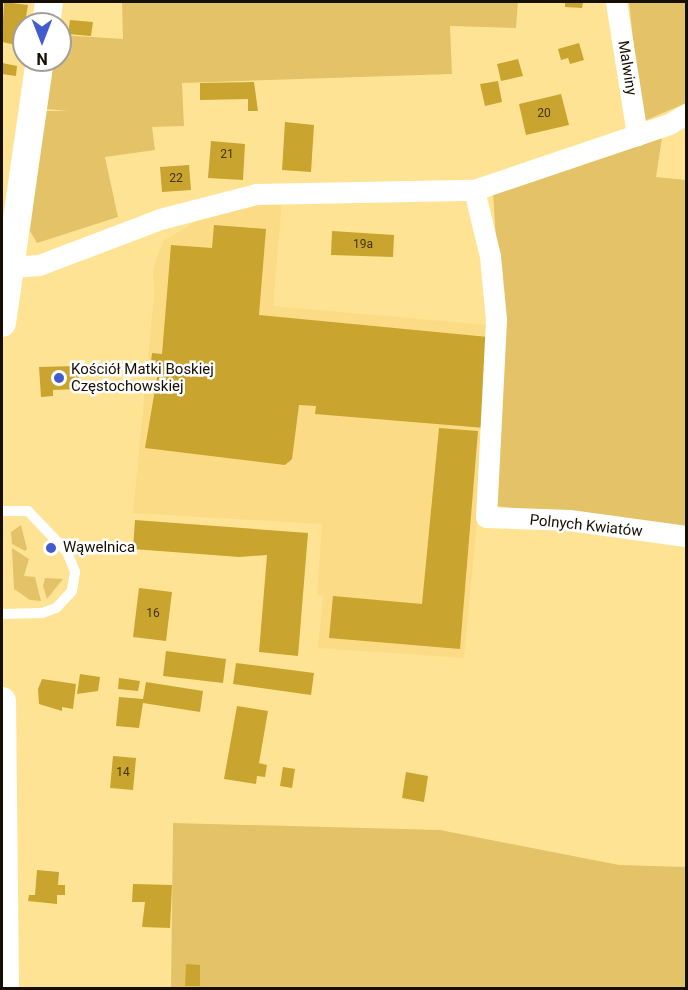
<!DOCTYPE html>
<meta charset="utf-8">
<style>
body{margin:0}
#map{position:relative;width:688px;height:990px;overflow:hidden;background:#ffe395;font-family:Roboto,sans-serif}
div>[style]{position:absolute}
.built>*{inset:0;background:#fbdb85}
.green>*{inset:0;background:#e4c368}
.building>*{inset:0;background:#c9a42f}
.lane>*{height:10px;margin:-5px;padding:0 5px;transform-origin:5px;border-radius:5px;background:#fff}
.street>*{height:21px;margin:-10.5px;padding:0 10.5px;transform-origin:10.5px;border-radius:10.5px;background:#fff}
.secondary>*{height:28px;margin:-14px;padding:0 14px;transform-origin:14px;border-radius:14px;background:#fff}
.dots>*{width:16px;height:16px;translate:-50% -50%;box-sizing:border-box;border:3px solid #fff;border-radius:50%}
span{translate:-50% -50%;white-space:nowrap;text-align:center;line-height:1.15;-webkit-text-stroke:5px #fff;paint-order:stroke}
.number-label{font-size:12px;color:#43340c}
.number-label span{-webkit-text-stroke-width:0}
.street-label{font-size:15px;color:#160e00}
.poi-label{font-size:15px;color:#160e00}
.left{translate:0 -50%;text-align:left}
.frame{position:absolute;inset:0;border:3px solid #160e00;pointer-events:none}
.north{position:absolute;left:12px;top:12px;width:60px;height:60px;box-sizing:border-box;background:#fff;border:2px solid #a29f99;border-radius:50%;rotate:180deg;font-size:16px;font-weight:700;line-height:24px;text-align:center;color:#160e00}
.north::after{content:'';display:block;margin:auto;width:21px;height:27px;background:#435bcf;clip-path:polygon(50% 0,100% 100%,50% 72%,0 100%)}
</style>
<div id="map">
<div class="built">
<div style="clip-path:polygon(282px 202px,273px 306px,488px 325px,486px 430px,464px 658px,318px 648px,323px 596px,317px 595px,322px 524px,133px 513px,154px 296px,153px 268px,163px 241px,210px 213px)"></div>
</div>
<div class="green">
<div style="clip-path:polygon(122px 2px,518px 2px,516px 28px,450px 26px,452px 74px,182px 83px,184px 126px,152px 127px,155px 150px,105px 157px,118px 217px,37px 243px,30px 231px,45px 111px,68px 111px,46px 109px,54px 60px,60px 60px,60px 35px,123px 39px)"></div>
<div style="clip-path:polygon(629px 2px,686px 2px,686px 103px,642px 122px)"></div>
<div style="clip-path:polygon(662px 138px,656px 177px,686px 180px,686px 529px,495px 506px,503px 349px,493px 193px)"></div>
<div style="clip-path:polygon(21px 525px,27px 549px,25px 551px,12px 544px,11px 532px)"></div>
<div style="clip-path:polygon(12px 548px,29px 559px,24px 576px,35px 577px,41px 601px,30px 600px,14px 589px)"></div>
<div style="clip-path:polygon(45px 578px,63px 579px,47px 599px,43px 586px)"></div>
<div style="clip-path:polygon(173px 823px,440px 830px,619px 865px,686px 867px,686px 988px,171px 988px)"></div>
</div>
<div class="building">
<div style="clip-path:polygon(4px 2px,28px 5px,21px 46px,2px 42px)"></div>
<div style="clip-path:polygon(565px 2px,583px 2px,582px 8px,565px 7px)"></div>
<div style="clip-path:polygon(70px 20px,93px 22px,91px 36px,68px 34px)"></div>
<div style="clip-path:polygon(579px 43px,584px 60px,570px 64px,568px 58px,561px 60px,558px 49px)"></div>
<div style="clip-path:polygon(518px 59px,523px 76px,501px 81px,497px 64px)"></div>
<div style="clip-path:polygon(2px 63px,17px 66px,16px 76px,2px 74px)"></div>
<div style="clip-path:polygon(498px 81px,502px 102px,485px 106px,480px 84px)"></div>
<div style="clip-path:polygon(254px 82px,258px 111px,248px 111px,248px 99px,200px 100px,200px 83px)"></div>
<div style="clip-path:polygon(561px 94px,569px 125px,526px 135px,519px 104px)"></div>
<div style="clip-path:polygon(285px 122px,314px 125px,311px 172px,282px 170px)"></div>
<div style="clip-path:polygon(211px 141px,245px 144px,243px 180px,208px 178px)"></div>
<div style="clip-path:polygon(189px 165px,191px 190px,162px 192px,160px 167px)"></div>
<div style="clip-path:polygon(214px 225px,266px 229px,259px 315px,488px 337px,485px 428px,315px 414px,316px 406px,299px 405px,292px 459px,285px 465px,145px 448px,158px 372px,150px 372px,152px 353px,162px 354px,171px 245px,212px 248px)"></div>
<div style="clip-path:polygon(332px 231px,394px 235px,393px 257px,331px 255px)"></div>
<div style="clip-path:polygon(78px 366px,79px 389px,53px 390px,53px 396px,41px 397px,39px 367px)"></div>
<div style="clip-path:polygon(439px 428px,478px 431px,460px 649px,329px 638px,333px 596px,422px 604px)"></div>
<div style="clip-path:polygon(135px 520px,308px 533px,298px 656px,259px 652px,267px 555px,239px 557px,133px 549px)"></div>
<div style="clip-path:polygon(139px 588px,172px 592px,166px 641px,133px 637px)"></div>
<div style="clip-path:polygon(166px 651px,226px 659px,223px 683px,163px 676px)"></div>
<div style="clip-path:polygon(236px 663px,314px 673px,311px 695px,233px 684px)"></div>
<div style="clip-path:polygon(80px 674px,100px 677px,98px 691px,77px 694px)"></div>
<div style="clip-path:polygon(119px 678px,140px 681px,138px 691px,118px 689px)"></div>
<div style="clip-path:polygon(42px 679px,76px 684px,73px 709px,62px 707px,62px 711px,39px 704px,38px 689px)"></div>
<div style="clip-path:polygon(146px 682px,203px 691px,200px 712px,143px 703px,139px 728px,116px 726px,119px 697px,143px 699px)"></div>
<div style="clip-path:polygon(237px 706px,268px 711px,259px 763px,267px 765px,265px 777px,257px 776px,256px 784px,224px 779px)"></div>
<div style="clip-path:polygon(113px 756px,136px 758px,133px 790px,110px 788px)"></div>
<div style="clip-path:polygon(283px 767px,295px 769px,292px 788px,280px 786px)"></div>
<div style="clip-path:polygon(406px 772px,428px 776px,424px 802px,402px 798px)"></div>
<div style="clip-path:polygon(37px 870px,59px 872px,58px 885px,65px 885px,65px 895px,57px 895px,57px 904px,28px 901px,29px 895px,35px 895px)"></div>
<div style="clip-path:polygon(133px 884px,172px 885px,170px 928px,142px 927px,145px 902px,132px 902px)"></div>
<div style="clip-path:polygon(186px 964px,200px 965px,200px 986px,185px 986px)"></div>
</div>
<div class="lane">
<div style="left:2px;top:511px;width:26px"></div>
<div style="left:28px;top:511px;width:57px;rotate:46.4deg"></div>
<div style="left:67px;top:552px;width:22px;rotate:68deg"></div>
<div style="left:75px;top:572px;width:19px;rotate:99deg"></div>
<div style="left:72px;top:591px;width:23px;rotate:133deg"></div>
<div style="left:56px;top:608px;width:15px;rotate:160deg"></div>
<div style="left:42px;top:613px;width:40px;rotate:178.6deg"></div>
</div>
<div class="street">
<div style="left:616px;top:2px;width:135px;rotate:81deg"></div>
<div style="left:474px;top:190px;width:68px;rotate:76.4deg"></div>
<div style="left:490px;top:256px;width:64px;rotate:84.6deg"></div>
<div style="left:496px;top:320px;width:197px;rotate:92.9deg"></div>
<div style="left:486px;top:517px;width:83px;rotate:2.1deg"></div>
<div style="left:569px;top:520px;width:118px;rotate:7.8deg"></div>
<div style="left:9px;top:267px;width:30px;rotate:-4deg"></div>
<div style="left:39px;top:265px;width:129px;rotate:-20.8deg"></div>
<div style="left:160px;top:219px;width:99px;rotate:-14.6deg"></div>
<div style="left:256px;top:194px;width:218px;rotate:-1.1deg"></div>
<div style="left:474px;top:190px;width:206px;rotate:-18.7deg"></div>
<div style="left:669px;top:124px;width:20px;rotate:-30deg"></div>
</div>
<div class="secondary">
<div style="left:46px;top:24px;width:22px;rotate:-82deg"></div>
<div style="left:2px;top:323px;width:266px;rotate:-81.8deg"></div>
<div style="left:2px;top:701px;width:287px;rotate:89.4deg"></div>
</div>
<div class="dots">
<div style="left:59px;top:378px;background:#435bcf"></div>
<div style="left:51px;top:548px;background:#435bcf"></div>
</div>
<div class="number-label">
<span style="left:544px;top:114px">20</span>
<span style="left:227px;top:155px">21</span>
<span style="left:176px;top:179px">22</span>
<span style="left:363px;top:245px">19a</span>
<span style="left:153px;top:614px">16</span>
<span style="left:123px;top:773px">14</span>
</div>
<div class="street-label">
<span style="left:627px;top:68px;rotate:81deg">Malwiny</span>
<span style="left:586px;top:526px;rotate:6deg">Polnych Kwiatów</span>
</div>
<div class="poi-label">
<span class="left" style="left:71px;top:378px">Kościół Matki Boskiej<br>Częstochowskiej</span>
<span class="left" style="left:63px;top:548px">Wąwelnica</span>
</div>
<div class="frame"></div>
<div class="north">N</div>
</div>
